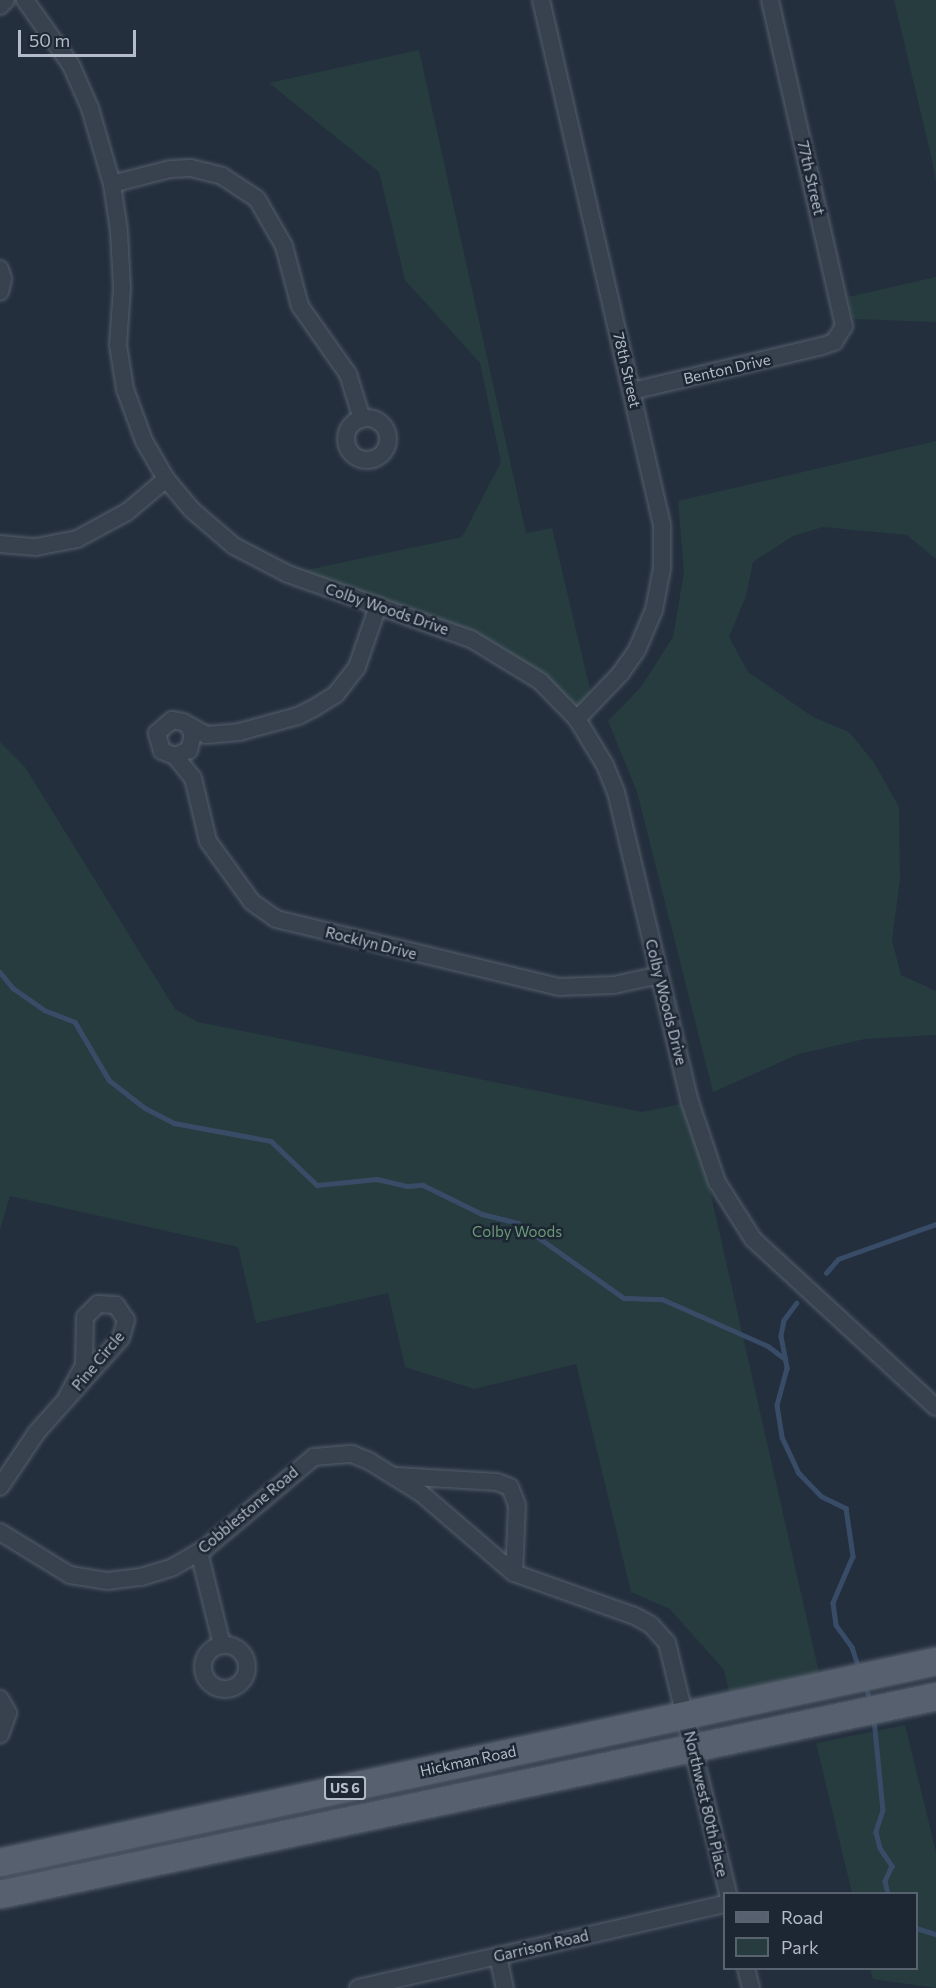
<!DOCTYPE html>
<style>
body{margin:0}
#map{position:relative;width:936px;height:1988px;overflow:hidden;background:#242f3e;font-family:Commissioner,sans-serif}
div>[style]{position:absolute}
.green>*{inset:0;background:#263c3f}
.stream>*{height:4.5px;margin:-2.25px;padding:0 2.25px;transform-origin:2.25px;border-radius:2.25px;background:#394c67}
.roads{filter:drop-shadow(0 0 2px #565f6c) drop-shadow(0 0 2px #565f6c)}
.street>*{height:16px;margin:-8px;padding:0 8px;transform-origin:8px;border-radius:8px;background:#38414e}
.street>.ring{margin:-8px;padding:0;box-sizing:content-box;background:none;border:16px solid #38414e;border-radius:50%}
.primary>*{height:27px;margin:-13.5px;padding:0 13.5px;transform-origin:13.5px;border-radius:13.5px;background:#56606e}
span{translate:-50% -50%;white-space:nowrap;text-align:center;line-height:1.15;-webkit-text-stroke:5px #1d2633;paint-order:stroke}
.shield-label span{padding:2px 4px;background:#1d2633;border:2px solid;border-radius:4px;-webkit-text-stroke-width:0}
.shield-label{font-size:14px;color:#b4bcc9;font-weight:700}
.street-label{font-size:15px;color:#b4bcc9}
.park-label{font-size:15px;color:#6b9a76}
.legend{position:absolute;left:723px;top:1892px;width:195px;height:78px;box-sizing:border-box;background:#1d2633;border:2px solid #59626f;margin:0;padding:8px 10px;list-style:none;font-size:18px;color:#b4bcc9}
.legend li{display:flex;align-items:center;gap:12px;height:30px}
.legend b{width:30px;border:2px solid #59626f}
.scale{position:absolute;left:18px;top:30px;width:118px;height:27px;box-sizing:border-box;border:3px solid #b4bcc9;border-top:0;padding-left:8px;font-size:18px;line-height:21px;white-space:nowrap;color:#b4bcc9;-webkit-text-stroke:4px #1d2633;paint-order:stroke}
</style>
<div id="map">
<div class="green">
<div style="clip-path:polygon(894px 0,936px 0,936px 183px,932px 160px)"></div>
<div style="clip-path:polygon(419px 50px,526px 533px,552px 528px,593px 702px,577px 719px,518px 664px,288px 574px,462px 537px,501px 462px,480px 363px,405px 280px,379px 172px,269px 83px)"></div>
<div style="clip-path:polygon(936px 277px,936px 322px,853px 319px,848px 297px)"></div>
<div style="clip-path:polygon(936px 441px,936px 559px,907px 535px,823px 527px,793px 536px,753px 562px,746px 596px,729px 637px,748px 672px,813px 717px,849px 732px,873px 761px,899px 807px,900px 880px,892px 940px,901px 975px,936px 991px,936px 1035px,865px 1039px,799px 1054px,713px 1092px,637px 792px,608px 721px,641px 687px,673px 637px,684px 572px,678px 501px)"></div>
<div style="clip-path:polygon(0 742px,25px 767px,175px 1009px,198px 1022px,642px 1112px,690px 1102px,822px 1686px,732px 1705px,724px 1670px,670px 1609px,631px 1592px,576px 1364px,474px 1389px,405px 1367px,388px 1293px,256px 1323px,238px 1247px,10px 1196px,0 1230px)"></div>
<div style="clip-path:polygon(905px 1725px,936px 1852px,936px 1988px,873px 1979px,870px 1969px,916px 1968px,916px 1894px,852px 1893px,816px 1743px)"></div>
</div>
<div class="stream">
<div style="left:0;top:972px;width:21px;rotate:51deg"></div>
<div style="left:13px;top:988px;width:38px;rotate:35deg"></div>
<div style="left:44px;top:1010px;width:33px;rotate:21deg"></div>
<div style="left:75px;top:1022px;width:67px;rotate:59.6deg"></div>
<div style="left:109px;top:1080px;width:46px;rotate:37.9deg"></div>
<div style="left:145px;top:1108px;width:33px;rotate:27deg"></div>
<div style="left:174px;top:1123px;width:99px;rotate:10.5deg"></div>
<div style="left:271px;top:1141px;width:64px;rotate:43.7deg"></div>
<div style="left:317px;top:1185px;width:60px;rotate:-5.7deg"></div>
<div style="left:377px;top:1179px;width:31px;rotate:13deg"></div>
<div style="left:407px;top:1186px;width:16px;rotate:-4deg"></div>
<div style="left:423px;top:1185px;width:66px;rotate:26.2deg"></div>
<div style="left:482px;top:1214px;width:37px;rotate:14deg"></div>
<div style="left:518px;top:1223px;width:130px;rotate:35.3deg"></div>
<div style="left:624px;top:1298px;width:38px;rotate:2deg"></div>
<div style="left:662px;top:1299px;width:116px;rotate:23.9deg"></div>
<div style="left:768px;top:1346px;width:21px;rotate:37deg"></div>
<div style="left:826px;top:1273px;width:18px;rotate:-49deg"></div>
<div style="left:838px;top:1259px;width:104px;rotate:-19.7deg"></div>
<div style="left:797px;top:1303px;width:21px;rotate:127deg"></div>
<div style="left:784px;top:1320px;width:16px;rotate:101deg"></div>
<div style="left:781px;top:1336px;width:33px;rotate:79deg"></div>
<div style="left:787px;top:1368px;width:38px;rotate:105deg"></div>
<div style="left:777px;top:1405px;width:32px;rotate:81deg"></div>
<div style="left:782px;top:1437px;width:38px;rotate:65deg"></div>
<div style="left:798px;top:1472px;width:33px;rotate:46deg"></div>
<div style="left:821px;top:1496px;width:28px;rotate:26deg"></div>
<div style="left:846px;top:1508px;width:49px;rotate:81.7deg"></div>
<div style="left:853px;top:1556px;width:51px;rotate:113.1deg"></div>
<div style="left:833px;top:1603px;width:22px;rotate:82deg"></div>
<div style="left:836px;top:1625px;width:27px;rotate:54deg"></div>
<div style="left:852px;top:1647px;width:22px;rotate:72deg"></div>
<div style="left:865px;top:1684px;width:19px;rotate:72deg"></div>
<div style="left:874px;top:1719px;width:91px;rotate:84.4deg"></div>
<div style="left:883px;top:1810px;width:23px;rotate:108deg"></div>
<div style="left:876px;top:1832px;width:16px;rotate:76deg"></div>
<div style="left:880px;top:1848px;width:22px;rotate:56deg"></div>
<div style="left:892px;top:1866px;width:17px;rotate:115deg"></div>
<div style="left:885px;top:1881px;width:13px;rotate:77deg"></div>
<div style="left:916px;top:1928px;width:21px;rotate:17deg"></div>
</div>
<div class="roads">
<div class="street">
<div style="left:25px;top:0;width:80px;rotate:54.7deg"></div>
<div style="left:71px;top:65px;width:47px;rotate:66.2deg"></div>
<div style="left:90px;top:108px;width:79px;rotate:73.9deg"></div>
<div style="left:112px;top:184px;width:48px;rotate:81.5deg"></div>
<div style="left:119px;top:231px;width:57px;rotate:87deg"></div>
<div style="left:122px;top:288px;width:57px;rotate:94deg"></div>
<div style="left:118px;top:345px;width:45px;rotate:81deg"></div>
<div style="left:125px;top:389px;width:55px;rotate:69.9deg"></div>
<div style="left:144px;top:441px;width:44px;rotate:59.9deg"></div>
<div style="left:166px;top:479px;width:40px;rotate:50deg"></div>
<div style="left:192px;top:510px;width:55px;rotate:40.6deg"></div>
<div style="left:234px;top:546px;width:61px;rotate:27.4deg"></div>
<div style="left:288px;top:574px;width:194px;rotate:19.6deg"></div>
<div style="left:471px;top:639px;width:81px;rotate:31.3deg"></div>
<div style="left:540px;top:681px;width:53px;rotate:45.8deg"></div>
<div style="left:577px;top:719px;width:54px;rotate:58.7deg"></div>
<div style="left:605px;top:765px;width:29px;rotate:68deg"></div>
<div style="left:616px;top:792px;width:319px;rotate:76.6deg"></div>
<div style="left:690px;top:1102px;width:84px;rotate:71.4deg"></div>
<div style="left:717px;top:1182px;width:67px;rotate:57.7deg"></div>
<div style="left:753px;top:1239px;width:248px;rotate:42.6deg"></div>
<div style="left:541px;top:0;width:539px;rotate:77.02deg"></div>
<div style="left:662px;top:525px;width:43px;rotate:90deg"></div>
<div style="left:662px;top:568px;width:43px;rotate:100.8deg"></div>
<div style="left:654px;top:610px;width:43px;rotate:113deg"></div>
<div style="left:637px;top:650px;width:28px;rotate:125deg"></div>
<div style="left:621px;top:673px;width:64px;rotate:133.7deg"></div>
<div style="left:0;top:6px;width:8px;rotate:-45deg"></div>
<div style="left:112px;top:184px;width:60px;rotate:-14.5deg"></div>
<div style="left:170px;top:169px;width:21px;rotate:-3deg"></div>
<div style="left:191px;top:168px;width:32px;rotate:14deg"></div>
<div style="left:222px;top:176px;width:42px;rotate:33.3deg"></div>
<div style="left:257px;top:199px;width:54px;rotate:60.1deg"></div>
<div style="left:284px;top:246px;width:62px;rotate:75.1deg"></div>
<div style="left:300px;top:306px;width:83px;rotate:54.8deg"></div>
<div style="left:348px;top:374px;width:47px;rotate:72.7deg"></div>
<div style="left:0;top:269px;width:10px;rotate:73deg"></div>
<div style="left:3px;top:279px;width:13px;rotate:103deg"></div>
<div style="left:632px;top:391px;width:195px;rotate:-13.3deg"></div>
<div style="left:822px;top:346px;width:13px;rotate:-18deg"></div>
<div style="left:834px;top:342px;width:19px;rotate:-58deg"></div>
<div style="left:844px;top:326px;width:334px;rotate:-102.8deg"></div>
<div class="ring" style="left:346px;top:418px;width:26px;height:26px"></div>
<div style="left:0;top:544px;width:36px;rotate:5deg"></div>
<div style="left:36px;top:547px;width:42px;rotate:-11deg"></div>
<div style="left:77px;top:539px;width:57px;rotate:-28.4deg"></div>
<div style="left:127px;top:512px;width:51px;rotate:-40.2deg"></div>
<div style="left:188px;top:725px;width:11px;rotate:63deg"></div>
<div style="left:193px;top:735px;width:16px;rotate:105deg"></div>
<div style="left:189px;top:750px;width:15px;rotate:157deg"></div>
<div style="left:175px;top:756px;width:14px;rotate:-159deg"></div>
<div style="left:162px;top:751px;width:19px;rotate:-106deg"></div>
<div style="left:157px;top:733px;width:20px;rotate:-41deg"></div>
<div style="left:172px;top:720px;width:11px;rotate:10deg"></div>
<div style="left:183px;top:722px;width:26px;rotate:29deg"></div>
<div style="left:206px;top:735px;width:33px;rotate:-5deg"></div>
<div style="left:239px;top:732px;width:61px;rotate:-15.2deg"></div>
<div style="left:298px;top:716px;width:18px;rotate:-27deg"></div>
<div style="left:314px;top:708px;width:26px;rotate:-32deg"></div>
<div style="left:336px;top:694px;width:34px;rotate:-52deg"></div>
<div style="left:357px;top:667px;width:65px;rotate:-71deg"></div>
<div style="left:175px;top:756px;width:28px;rotate:51deg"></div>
<div style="left:193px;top:778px;width:65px;rotate:76.6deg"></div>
<div style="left:208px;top:841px;width:75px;rotate:54.2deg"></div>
<div style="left:252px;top:902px;width:29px;rotate:35deg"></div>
<div style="left:276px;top:919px;width:291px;rotate:13.5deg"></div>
<div style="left:559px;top:987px;width:55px;rotate:-2.1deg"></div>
<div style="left:614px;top:985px;width:47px;rotate:-12.3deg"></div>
<div style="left:397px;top:1476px;width:100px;rotate:3.4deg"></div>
<div style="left:497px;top:1482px;width:14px;rotate:21deg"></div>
<div style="left:510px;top:1487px;width:19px;rotate:69deg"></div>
<div style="left:517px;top:1505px;width:68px;rotate:92.5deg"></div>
<div style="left:0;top:1487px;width:66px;rotate:-56.1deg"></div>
<div style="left:37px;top:1432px;width:126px;rotate:-48.2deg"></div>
<div style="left:121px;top:1338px;width:19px;rotate:-74deg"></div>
<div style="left:126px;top:1320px;width:18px;rotate:-124deg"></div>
<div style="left:116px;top:1305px;width:18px;rotate:-177deg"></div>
<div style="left:98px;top:1304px;width:18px;rotate:135deg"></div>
<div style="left:85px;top:1317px;width:48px;rotate:91.2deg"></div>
<div style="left:84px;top:1365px;width:36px;rotate:118deg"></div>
<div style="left:0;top:1532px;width:82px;rotate:31.6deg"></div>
<div style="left:70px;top:1575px;width:37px;rotate:9deg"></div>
<div style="left:107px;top:1581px;width:34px;rotate:-7deg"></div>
<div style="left:141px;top:1577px;width:34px;rotate:-17deg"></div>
<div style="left:173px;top:1567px;width:34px;rotate:-30deg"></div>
<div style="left:203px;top:1550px;width:145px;rotate:-40deg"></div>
<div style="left:314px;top:1457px;width:38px;rotate:-5deg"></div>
<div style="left:352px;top:1454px;width:18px;rotate:22deg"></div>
<div style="left:369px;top:1461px;width:62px;rotate:31.9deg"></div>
<div style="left:422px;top:1494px;width:121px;rotate:40.7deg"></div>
<div style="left:514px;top:1573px;width:128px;rotate:19.6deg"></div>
<div style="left:635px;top:1616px;width:18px;rotate:29deg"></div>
<div style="left:651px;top:1625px;width:24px;rotate:48deg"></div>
<div style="left:667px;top:1643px;width:258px;rotate:76.3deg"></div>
<div style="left:199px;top:1552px;width:96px;rotate:76.1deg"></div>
<div class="ring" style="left:203px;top:1645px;width:28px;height:28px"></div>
<div style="left:0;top:1699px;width:16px;rotate:60deg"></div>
<div style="left:8px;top:1713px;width:23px;rotate:110deg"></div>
<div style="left:498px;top:1956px;width:33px;rotate:78deg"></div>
<div style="left:746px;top:1968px;width:21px;rotate:76deg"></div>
<div style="left:358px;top:1988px;width:376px;rotate:-12.9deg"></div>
</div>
<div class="primary">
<div style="left:0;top:1862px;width:957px;rotate:-12.12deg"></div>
<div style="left:0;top:1894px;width:957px;rotate:-11.94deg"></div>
</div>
</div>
<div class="shield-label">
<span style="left:345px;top:1788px">US 6</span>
</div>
<div class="street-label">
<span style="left:811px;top:178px;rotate:77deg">77th Street</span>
<span style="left:727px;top:369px;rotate:-13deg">Benton Drive</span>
<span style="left:627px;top:370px;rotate:77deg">78th Street</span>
<span style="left:387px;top:609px;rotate:19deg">Colby Woods Drive</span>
<span style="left:371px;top:943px;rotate:14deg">Rocklyn Drive</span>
<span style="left:666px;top:1002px;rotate:76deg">Colby Woods Drive</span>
<span style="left:98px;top:1361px;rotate:-50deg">Pine Circle</span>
<span style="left:248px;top:1510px;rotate:-40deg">Cobblestone Road</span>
<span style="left:468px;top:1761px;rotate:-12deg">Hickman Road</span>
<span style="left:706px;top:1804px;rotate:77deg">Northwest 80th Place</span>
<span style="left:541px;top:1946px;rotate:-13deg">Garrison Road</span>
</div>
<div class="park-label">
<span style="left:517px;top:1232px">Colby Woods</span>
</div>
<ul class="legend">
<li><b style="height:8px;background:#56606e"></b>Road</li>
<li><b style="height:16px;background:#263c3f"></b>Park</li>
</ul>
<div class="scale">50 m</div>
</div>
